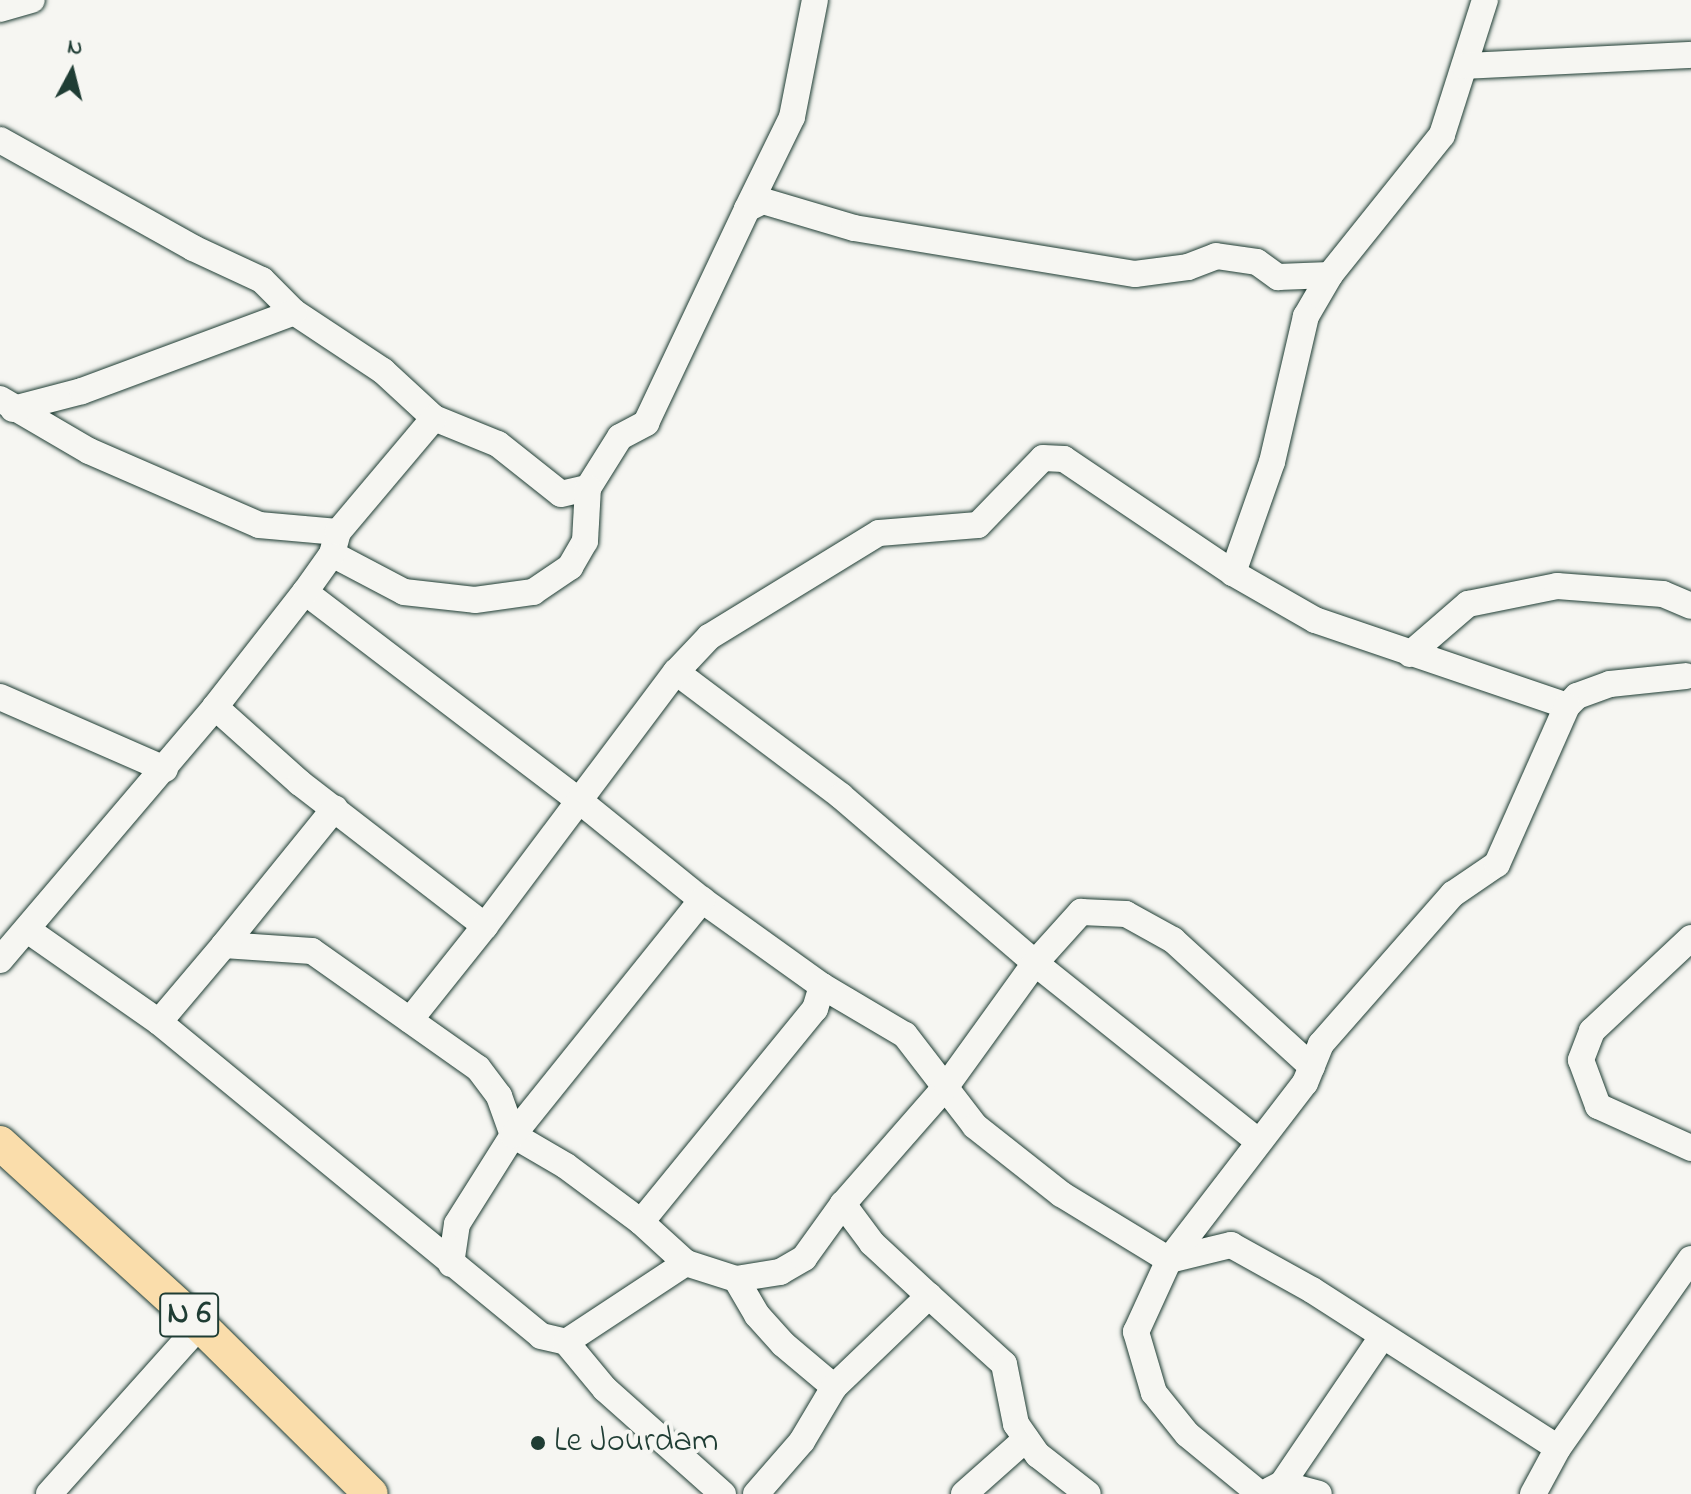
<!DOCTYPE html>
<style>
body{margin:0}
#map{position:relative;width:1691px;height:1494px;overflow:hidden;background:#f6f6f2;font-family:"Indie Flower",sans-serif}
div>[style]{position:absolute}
.roads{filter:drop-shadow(0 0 2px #1f3d34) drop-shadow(0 0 2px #1f3d34)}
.minor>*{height:26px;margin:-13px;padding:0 13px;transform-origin:13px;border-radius:13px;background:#f6f6f2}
.major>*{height:34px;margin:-17px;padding:0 17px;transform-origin:17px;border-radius:17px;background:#faddab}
.dots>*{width:22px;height:22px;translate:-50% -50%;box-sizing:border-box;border:4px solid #f6f6f2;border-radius:50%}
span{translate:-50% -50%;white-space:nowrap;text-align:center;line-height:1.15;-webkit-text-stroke:8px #f6f6f2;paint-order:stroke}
.shield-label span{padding:2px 6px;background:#f6f6f2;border:2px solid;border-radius:6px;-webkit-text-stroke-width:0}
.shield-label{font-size:32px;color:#1f3d34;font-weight:700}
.poi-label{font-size:34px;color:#1f3d34}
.left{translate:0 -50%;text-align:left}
.north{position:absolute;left:32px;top:32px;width:80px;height:80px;-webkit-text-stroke:6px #f6f6f2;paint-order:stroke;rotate:7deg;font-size:22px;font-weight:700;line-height:32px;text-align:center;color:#1f3d34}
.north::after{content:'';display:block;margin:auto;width:28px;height:36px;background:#1f3d34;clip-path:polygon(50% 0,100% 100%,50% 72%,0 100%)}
</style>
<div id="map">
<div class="roads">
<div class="minor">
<div style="left:1485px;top:0;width:142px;rotate:107.7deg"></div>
<div style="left:1442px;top:135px;width:179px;rotate:128.7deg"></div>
<div style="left:1330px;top:275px;width:48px;rotate:120.3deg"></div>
<div style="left:1306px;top:316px;width:150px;rotate:103.1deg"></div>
<div style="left:1272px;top:462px;width:118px;rotate:109.4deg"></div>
<div style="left:1233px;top:573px;width:95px;rotate:29.8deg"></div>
<div style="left:1315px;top:620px;width:266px;rotate:18.8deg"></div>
<div style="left:1567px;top:706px;width:14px;rotate:-45deg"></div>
<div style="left:1577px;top:696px;width:35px;rotate:-20deg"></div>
<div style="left:1610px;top:684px;width:76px;rotate:-6deg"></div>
<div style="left:0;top:9px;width:33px;rotate:-16deg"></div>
<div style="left:1465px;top:66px;width:226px;rotate:-2.8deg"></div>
<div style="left:0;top:140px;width:221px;rotate:29.2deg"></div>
<div style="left:193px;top:248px;width:76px;rotate:24.9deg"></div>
<div style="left:262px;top:280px;width:45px;rotate:45deg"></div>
<div style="left:294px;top:312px;width:107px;rotate:33.5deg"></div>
<div style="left:383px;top:371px;width:69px;rotate:42.7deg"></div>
<div style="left:434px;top:418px;width:69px;rotate:22.1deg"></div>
<div style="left:498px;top:444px;width:80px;rotate:38.4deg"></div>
<div style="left:561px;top:494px;width:28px;rotate:-13deg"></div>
<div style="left:588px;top:488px;width:60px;rotate:-57.9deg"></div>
<div style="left:620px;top:437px;width:30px;rotate:-28deg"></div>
<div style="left:646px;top:423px;width:237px;rotate:-64.7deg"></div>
<div style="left:747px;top:209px;width:18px;rotate:-27deg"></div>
<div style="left:763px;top:201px;width:95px;rotate:16.5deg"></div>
<div style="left:854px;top:228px;width:285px;rotate:9.3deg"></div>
<div style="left:1135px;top:274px;width:53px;rotate:-7.5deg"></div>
<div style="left:1188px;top:267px;width:30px;rotate:-21deg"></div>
<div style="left:1216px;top:256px;width:41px;rotate:8.3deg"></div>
<div style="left:1257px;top:262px;width:26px;rotate:36deg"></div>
<div style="left:1278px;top:277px;width:52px;rotate:-2.2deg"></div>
<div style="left:747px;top:209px;width:102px;rotate:-63.9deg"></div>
<div style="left:792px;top:117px;width:119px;rotate:-78.9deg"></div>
<div style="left:0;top:399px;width:103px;rotate:30.3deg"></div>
<div style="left:89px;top:451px;width:185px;rotate:23.5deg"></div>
<div style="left:259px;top:525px;width:79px;rotate:5.1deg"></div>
<div style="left:13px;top:409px;width:71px;rotate:-14.6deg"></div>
<div style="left:82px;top:391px;width:226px;rotate:-20.4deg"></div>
<div style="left:332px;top:554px;width:81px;rotate:27.8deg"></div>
<div style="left:404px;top:592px;width:71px;rotate:6.4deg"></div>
<div style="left:475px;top:600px;width:59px;rotate:-7.9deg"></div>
<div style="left:533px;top:592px;width:45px;rotate:-34deg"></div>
<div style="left:570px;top:567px;width:30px;rotate:-60deg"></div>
<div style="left:585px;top:541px;width:53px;rotate:-86.8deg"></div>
<div style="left:305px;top:592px;width:347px;rotate:37.3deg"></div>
<div style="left:581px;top:802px;width:156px;rotate:39deg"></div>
<div style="left:702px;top:900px;width:148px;rotate:35.6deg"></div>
<div style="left:822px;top:986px;width:96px;rotate:30.6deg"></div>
<div style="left:905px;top:1035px;width:115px;rotate:52.4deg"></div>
<div style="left:975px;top:1126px;width:110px;rotate:38.3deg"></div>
<div style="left:1061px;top:1194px;width:127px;rotate:31.4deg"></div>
<div style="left:1169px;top:1260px;width:64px;rotate:-13.6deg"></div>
<div style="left:1231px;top:1245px;width:93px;rotate:29.1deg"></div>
<div style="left:1312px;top:1290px;width:292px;rotate:32.7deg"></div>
<div style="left:1410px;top:654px;width:77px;rotate:-40.8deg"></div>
<div style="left:1468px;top:604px;width:91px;rotate:-11.4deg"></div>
<div style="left:1557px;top:586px;width:106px;rotate:4.3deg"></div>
<div style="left:1663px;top:594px;width:30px;rotate:23deg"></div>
<div style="left:676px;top:672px;width:206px;rotate:36.9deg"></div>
<div style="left:841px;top:796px;width:256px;rotate:40.7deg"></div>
<div style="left:1035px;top:963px;width:284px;rotate:38.6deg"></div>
<div style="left:0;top:697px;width:180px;rotate:23.6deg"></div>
<div style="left:215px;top:707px;width:114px;rotate:41.8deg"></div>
<div style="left:300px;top:783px;width:234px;rotate:37.7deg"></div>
<div style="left:485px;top:926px;width:318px;rotate:-53.1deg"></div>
<div style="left:676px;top:672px;width:48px;rotate:-46.7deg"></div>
<div style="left:709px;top:637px;width:199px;rotate:-31.5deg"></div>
<div style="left:879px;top:533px;width:99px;rotate:-4.6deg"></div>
<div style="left:978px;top:525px;width:93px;rotate:-45.9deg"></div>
<div style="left:1043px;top:458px;width:21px;rotate:3deg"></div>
<div style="left:1064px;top:459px;width:204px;rotate:34deg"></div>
<div style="left:29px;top:931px;width:159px;rotate:35deg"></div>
<div style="left:159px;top:1022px;width:101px;rotate:-49.8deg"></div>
<div style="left:224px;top:945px;width:88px;rotate:3.9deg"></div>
<div style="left:312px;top:951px;width:203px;rotate:35.2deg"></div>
<div style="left:478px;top:1068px;width:35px;rotate:53deg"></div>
<div style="left:499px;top:1096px;width:41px;rotate:70.3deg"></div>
<div style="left:513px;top:1135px;width:61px;rotate:30.3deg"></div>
<div style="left:566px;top:1166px;width:94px;rotate:36.7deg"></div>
<div style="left:641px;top:1222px;width:275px;rotate:-50.8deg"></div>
<div style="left:815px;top:1009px;width:24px;rotate:-73deg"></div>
<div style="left:1691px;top:938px;width:136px;rotate:136.8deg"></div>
<div style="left:1592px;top:1031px;width:31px;rotate:111deg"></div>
<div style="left:1581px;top:1060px;width:49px;rotate:69.7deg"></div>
<div style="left:1598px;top:1106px;width:102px;rotate:24.3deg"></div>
<div style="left:224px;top:945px;width:176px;rotate:-51deg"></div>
<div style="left:0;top:960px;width:332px;rotate:-49.6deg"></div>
<div style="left:215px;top:707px;width:146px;rotate:-52deg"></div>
<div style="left:305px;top:592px;width:47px;rotate:-54.6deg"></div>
<div style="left:332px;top:554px;width:23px;rotate:-75deg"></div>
<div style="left:338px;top:532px;width:149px;rotate:-49.9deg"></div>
<div style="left:410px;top:1020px;width:120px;rotate:-51.4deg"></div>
<div style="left:159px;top:1022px;width:494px;rotate:39.4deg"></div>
<div style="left:541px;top:1336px;width:26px;rotate:13deg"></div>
<div style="left:566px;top:1342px;width:61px;rotate:50.3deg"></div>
<div style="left:605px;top:1389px;width:158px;rotate:41.7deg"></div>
<div style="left:641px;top:1222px;width:61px;rotate:42.3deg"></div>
<div style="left:686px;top:1263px;width:52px;rotate:17.7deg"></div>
<div style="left:736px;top:1279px;width:42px;rotate:59.7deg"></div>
<div style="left:757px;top:1315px;width:39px;rotate:48deg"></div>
<div style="left:783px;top:1344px;width:67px;rotate:40.1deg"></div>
<div style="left:451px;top:1264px;width:40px;rotate:-81.5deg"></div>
<div style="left:457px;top:1224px;width:105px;rotate:-57.8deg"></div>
<div style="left:513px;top:1135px;width:302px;rotate:-51.2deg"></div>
<div style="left:736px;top:1279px;width:45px;rotate:-9deg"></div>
<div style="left:780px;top:1272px;width:28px;rotate:-30deg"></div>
<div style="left:804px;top:1258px;width:67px;rotate:-54.2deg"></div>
<div style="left:929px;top:1296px;width:78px;rotate:-137.1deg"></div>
<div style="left:872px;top:1243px;width:49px;rotate:-126.6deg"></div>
<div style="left:843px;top:1204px;width:158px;rotate:-48.8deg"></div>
<div style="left:947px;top:1085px;width:150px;rotate:-54.2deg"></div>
<div style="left:1035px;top:963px;width:69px;rotate:-48deg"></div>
<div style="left:1081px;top:912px;width:45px;rotate:2.5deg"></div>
<div style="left:1126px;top:914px;width:54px;rotate:29deg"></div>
<div style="left:1173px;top:940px;width:188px;rotate:42.4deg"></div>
<div style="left:566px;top:1342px;width:144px;rotate:-33.4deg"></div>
<div style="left:1282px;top:1484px;width:178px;rotate:-55.8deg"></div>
<div style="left:1270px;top:1490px;width:13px;rotate:-27deg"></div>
<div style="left:1282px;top:1484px;width:38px;rotate:15deg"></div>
<div style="left:49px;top:1494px;width:227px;rotate:-48.2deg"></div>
<div style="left:756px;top:1494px;width:70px;rotate:-49deg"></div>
<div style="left:802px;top:1441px;width:63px;rotate:-59.3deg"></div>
<div style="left:834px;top:1387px;width:132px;rotate:-43.8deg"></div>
<div style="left:929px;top:1296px;width:101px;rotate:42.2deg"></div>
<div style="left:1004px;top:1364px;width:61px;rotate:78.7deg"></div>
<div style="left:1016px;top:1424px;width:38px;rotate:55deg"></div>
<div style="left:1038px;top:1455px;width:63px;rotate:38deg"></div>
<div style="left:964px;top:1494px;width:83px;rotate:-41.6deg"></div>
<div style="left:1260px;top:1494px;width:94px;rotate:-140.6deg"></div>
<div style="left:1187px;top:1434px;width:53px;rotate:-128.8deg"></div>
<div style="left:1154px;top:1393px;width:64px;rotate:-106.4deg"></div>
<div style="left:1136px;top:1332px;width:79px;rotate:-65.4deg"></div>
<div style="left:1169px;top:1260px;width:223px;rotate:-52.5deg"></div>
<div style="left:1305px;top:1083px;width:42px;rotate:-67.7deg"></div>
<div style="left:1321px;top:1044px;width:200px;rotate:-48.7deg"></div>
<div style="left:1453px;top:894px;width:53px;rotate:-34.3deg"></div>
<div style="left:1497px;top:864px;width:173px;rotate:-66.1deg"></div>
<div style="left:1533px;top:1494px;width:52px;rotate:-61.5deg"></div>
<div style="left:1558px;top:1448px;width:231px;rotate:-54.9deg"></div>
</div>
<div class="major">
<div style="left:0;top:1143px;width:270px;rotate:42.3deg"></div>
<div style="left:200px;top:1325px;width:240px;rotate:44.7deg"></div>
</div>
</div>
<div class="dots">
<div style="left:538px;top:1443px;background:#1f3d34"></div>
</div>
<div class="shield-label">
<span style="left:189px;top:1315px">N 6</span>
</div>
<div class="poi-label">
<span class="left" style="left:554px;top:1443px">Le Jourdam</span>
</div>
<div class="north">N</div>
</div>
